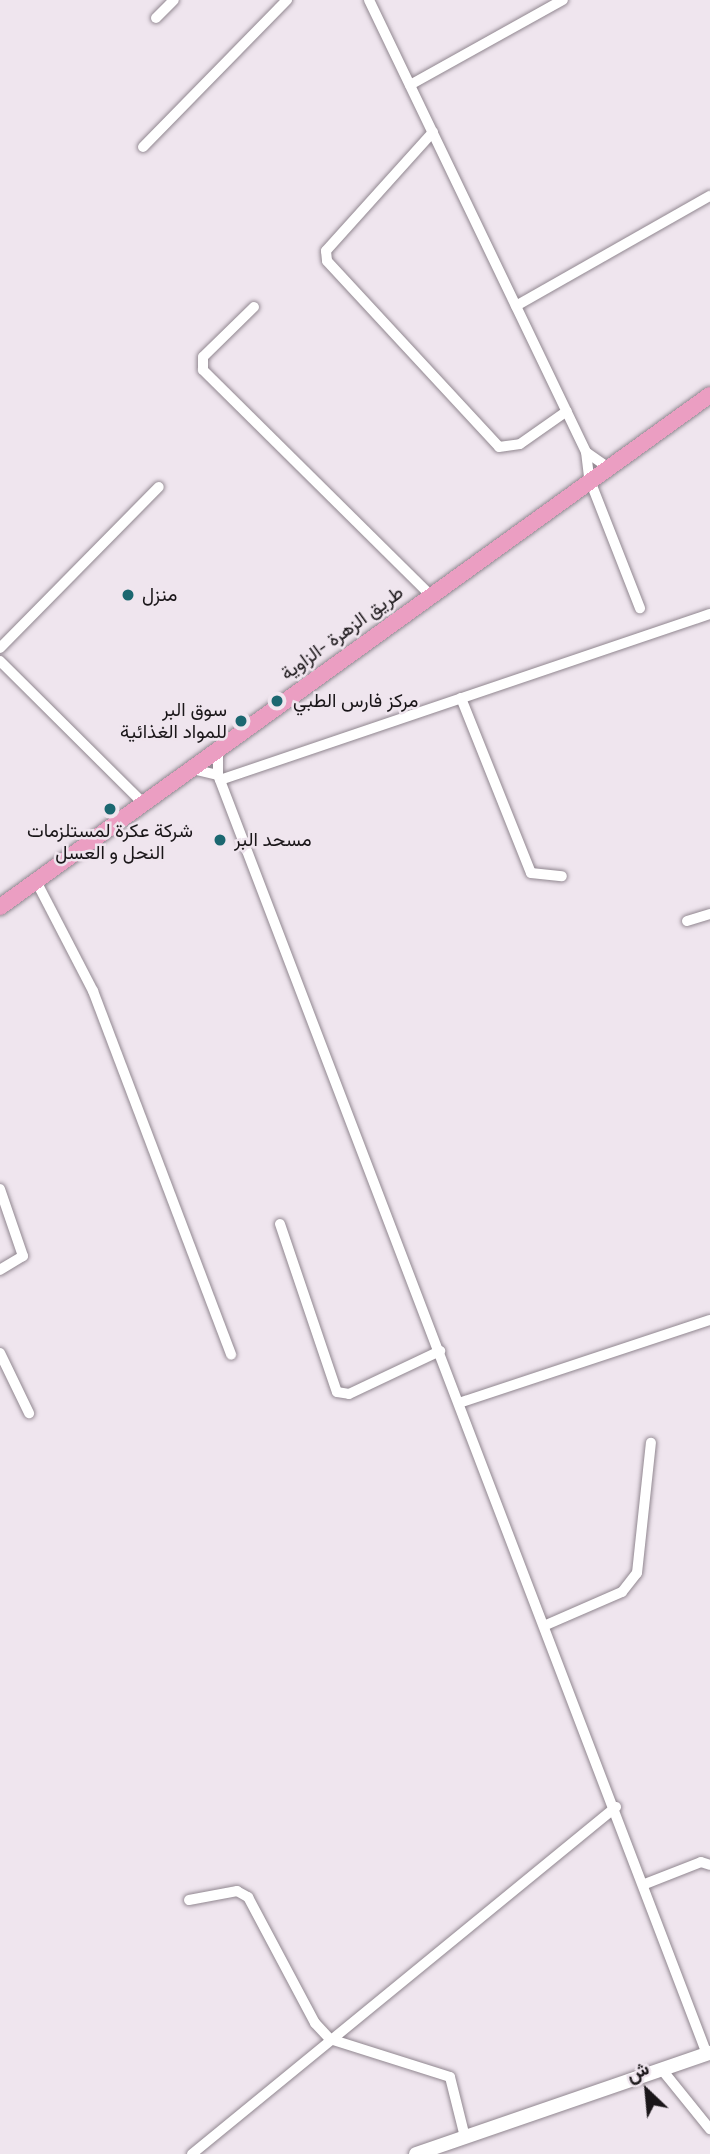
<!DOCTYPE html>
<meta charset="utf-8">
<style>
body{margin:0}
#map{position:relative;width:710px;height:2154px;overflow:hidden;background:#efe5ee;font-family:Figtree,Vazirmatn,sans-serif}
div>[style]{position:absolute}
.roads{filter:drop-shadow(0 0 2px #918790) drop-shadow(0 0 2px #918790)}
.street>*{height:10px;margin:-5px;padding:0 5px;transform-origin:5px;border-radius:5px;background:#fff}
.secondary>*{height:14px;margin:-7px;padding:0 7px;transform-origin:7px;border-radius:7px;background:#fff}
.primary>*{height:16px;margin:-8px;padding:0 8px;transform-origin:8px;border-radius:8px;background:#eb9ec2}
.dots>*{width:19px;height:19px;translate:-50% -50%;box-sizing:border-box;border:4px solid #efe5ee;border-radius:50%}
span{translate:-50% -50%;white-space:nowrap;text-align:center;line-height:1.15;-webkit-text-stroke:5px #efe5ee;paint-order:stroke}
.poi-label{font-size:19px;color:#1a1619}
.left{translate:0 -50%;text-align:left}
.right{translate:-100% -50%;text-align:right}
.street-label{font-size:19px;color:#1a1619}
.north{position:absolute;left:612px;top:2056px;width:70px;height:70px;-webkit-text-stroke:5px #efe5ee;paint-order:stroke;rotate:334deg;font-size:19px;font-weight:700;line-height:28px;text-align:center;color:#1a1619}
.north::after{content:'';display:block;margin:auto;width:24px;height:32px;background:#1a1619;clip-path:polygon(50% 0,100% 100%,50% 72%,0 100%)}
</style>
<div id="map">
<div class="roads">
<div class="street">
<div style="left:369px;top:0;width:501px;rotate:64.35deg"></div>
<div style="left:586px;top:452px;width:26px;rotate:83deg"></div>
<div style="left:589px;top:478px;width:140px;rotate:68.6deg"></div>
<div style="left:156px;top:18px;width:25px;rotate:-45deg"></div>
<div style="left:410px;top:85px;width:175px;rotate:-29.1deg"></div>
<div style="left:433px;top:132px;width:160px;rotate:132deg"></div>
<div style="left:326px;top:251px;width:10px;rotate:84deg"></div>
<div style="left:327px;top:261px;width:253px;rotate:47.2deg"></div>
<div style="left:499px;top:447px;width:21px;rotate:-8deg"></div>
<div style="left:520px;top:444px;width:57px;rotate:-35.1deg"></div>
<div style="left:143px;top:147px;width:206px;rotate:-45.6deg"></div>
<div style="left:516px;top:306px;width:223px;rotate:-29.6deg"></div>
<div style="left:254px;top:307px;width:71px;rotate:135.6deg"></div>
<div style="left:203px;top:357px;width:13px;rotate:90deg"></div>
<div style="left:203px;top:370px;width:318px;rotate:44.7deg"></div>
<div style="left:586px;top:452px;width:24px;rotate:35deg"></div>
<div style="left:0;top:648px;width:226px;rotate:-45.4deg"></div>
<div style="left:0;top:661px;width:202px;rotate:44.8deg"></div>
<div style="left:461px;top:698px;width:188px;rotate:68.2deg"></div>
<div style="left:531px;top:873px;width:31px;rotate:6deg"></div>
<div style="left:218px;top:751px;width:24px;rotate:90deg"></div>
<div style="left:218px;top:775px;width:1369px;rotate:69.08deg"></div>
<div style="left:192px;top:769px;width:27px;rotate:13deg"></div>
<div style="left:220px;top:780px;width:517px;rotate:-18.72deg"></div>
<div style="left:36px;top:881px;width:124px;rotate:62.6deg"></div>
<div style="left:93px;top:991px;width:389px;rotate:69.2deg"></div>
<div style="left:687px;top:921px;width:24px;rotate:-17deg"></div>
<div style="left:0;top:1189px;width:71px;rotate:71.1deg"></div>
<div style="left:23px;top:1256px;width:27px;rotate:149deg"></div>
<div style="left:280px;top:1224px;width:177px;rotate:71.3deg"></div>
<div style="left:337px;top:1392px;width:12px;rotate:9deg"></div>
<div style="left:349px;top:1394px;width:101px;rotate:-25.3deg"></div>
<div style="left:0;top:1353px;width:67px;rotate:64.2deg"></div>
<div style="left:459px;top:1403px;width:264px;rotate:-18.3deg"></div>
<div style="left:546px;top:1625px;width:83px;rotate:-23.5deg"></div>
<div style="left:622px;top:1592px;width:24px;rotate:-52deg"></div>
<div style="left:637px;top:1573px;width:131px;rotate:-83.9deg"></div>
<div style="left:645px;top:1884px;width:60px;rotate:-21.4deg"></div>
<div style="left:701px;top:1862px;width:9px;rotate:18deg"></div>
<div style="left:189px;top:1900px;width:49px;rotate:-10.6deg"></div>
<div style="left:237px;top:1891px;width:13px;rotate:29deg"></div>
<div style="left:248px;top:1897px;width:143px;rotate:62deg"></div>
<div style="left:315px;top:2023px;width:22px;rotate:47deg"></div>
<div style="left:330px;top:2039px;width:126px;rotate:17.6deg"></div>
<div style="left:450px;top:2077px;width:62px;rotate:76deg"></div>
<div style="left:663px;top:2071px;width:75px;rotate:51deg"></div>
<div style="left:192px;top:2154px;width:548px;rotate:-39.3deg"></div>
</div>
<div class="secondary">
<div style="left:416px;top:2154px;width:311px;rotate:-19deg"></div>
</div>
<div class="primary">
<div style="left:0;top:907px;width:875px;rotate:-35.8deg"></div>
</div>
</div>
<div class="dots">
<div style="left:128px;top:595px;background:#1b6770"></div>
<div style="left:277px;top:701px;background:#1b6770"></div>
<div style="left:241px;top:721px;background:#1b6770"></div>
<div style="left:110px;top:809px;background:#1b6770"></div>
<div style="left:220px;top:840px;background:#1b6770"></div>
</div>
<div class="poi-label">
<span class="left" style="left:142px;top:595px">منزل</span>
<span class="left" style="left:293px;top:701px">مركز فارس الطبي</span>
<span class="right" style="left:227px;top:721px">سوق البر<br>للمواد الغذائية</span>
<span style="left:110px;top:842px">شركة عكرة لمستلزمات<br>النحل و العسل</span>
<span class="left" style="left:234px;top:840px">مسحد البر</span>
</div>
<div class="street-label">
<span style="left:342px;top:633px;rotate:-36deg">طريق الزهرة -الزاوية</span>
</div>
<div class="north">ش</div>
</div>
